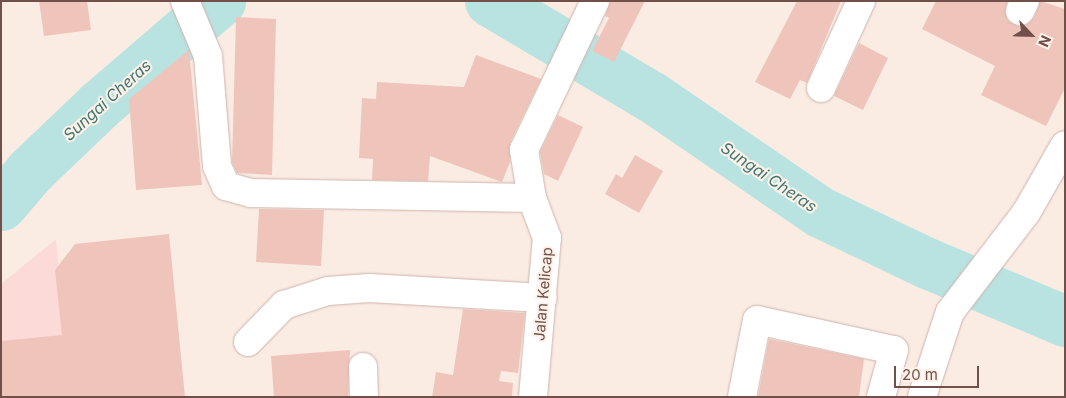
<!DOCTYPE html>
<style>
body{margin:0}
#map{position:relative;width:1066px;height:398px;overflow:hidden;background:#fbece3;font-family:Inter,sans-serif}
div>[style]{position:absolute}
.commercial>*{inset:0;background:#fbdad7}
.river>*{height:51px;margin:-25.5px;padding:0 25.5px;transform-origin:25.5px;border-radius:25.5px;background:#b8e3e1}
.building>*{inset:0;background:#efc5bb}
.roads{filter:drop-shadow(0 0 1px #ceb4ad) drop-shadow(0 0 1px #ceb4ad)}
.minor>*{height:28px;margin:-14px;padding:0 14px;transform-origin:14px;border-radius:14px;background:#fff}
span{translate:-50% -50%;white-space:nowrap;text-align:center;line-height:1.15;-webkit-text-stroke:4px #fef1e8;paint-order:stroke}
.street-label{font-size:15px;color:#72504a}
.water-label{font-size:16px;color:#3f7774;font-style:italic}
.frame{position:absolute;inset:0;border:2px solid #72504a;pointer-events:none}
.north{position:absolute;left:1006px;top:10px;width:50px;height:50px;-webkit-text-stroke:4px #fef1e8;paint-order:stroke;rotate:114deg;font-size:14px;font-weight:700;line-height:20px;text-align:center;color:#72504a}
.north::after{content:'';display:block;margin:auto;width:18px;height:22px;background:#72504a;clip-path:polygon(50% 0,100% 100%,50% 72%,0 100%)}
.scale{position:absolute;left:894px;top:366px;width:85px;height:22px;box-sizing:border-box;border:2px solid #72504a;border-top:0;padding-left:6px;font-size:15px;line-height:18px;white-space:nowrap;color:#72504a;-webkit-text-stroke:4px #fef1e8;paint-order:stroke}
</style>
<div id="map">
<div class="commercial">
<div style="clip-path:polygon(56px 239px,70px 397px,1px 397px,1px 284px)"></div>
</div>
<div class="river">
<div style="left:490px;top:1px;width:188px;rotate:30.7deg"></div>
<div style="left:652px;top:97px;width:204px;rotate:34.4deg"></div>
<div style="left:820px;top:212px;width:119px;rotate:25.5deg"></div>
<div style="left:927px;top:263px;width:150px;rotate:22.8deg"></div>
<div style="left:1px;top:205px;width:45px;rotate:-49.5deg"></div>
<div style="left:30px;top:171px;width:95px;rotate:-43.7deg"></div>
<div style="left:99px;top:105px;width:160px;rotate:-40.7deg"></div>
</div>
<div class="building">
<div style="clip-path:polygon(39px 1px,87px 1px,91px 30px,44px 36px)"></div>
<div style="clip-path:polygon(610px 1px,645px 1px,614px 62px,592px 51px,609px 18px,605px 16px)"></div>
<div style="clip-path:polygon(797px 1px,841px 1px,807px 83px,800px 80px,790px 99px,755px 82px)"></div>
<div style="clip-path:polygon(936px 1px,1007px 1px,1007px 19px,1020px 27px,1034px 18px,1040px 1px,1065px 9px,1065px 88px,1046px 126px,981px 95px,995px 66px,922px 29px)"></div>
<div style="clip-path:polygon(236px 17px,276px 19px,272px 175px,237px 173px,232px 162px)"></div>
<div style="clip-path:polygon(859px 43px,888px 58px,863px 110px,834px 96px)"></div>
<div style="clip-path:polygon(189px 50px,202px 185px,136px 190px,129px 99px)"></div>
<div style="clip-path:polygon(476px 55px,541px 79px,510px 143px,510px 162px,502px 182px,430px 156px,428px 181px,372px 180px,373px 159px,359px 158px,362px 98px,376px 99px,377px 82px,464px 87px)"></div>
<div style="clip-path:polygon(558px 115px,583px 127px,558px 181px,544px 174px,540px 152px)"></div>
<div style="clip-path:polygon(635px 155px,663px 171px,639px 213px,605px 194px,616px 174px,622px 178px)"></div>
<div style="clip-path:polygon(259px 209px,324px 210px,321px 266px,256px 262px)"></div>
<div style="clip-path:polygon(169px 234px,185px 397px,1px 397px,1px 341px,62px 335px,55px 270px,75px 244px)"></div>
<div style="clip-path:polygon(463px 309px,525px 313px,518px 373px,501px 371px,499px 381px,513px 383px,512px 397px,432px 397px,436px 372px,453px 375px)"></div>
<div style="clip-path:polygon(769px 339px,864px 359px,859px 397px,758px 397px)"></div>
<div style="clip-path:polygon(350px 350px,348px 397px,274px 397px,271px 356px)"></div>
</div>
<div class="roads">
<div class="minor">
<div style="left:185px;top:1px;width:60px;rotate:67.3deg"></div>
<div style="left:208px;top:56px;width:110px;rotate:85.3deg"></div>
<div style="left:217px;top:166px;width:22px;rotate:66deg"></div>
<div style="left:226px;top:186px;width:26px;rotate:16deg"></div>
<div style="left:251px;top:193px;width:281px;rotate:1deg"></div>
<div style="left:1020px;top:11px;width:11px;rotate:-63deg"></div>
<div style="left:821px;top:88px;width:96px;rotate:-65.3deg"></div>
<div style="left:248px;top:342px;width:52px;rotate:-45.8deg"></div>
<div style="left:284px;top:305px;width:46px;rotate:-17.7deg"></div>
<div style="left:328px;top:291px;width:41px;rotate:-4.2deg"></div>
<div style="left:369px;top:288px;width:174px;rotate:3.3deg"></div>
<div style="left:363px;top:367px;width:30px;rotate:88deg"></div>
<div style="left:533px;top:397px;width:160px;rotate:-85deg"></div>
<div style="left:547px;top:238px;width:43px;rotate:-110.6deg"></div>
<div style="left:532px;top:198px;width:49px;rotate:-99.5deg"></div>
<div style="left:524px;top:150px;width:165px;rotate:-64.5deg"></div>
<div style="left:742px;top:397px;width:78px;rotate:-79deg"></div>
<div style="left:757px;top:320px;width:140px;rotate:12.4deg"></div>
<div style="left:894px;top:350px;width:49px;rotate:105.5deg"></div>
<div style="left:922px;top:397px;width:89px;rotate:-71.8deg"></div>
<div style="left:950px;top:312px;width:125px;rotate:-52.5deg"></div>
<div style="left:1026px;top:213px;width:78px;rotate:-60.2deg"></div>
</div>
</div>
<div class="street-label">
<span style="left:543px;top:294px;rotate:-85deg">Jalan Kelicap</span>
</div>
<div class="water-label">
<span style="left:107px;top:100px;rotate:-42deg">Sungai Cheras</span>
<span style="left:769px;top:177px;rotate:34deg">Sungai Cheras</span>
</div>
<div class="frame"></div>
<div class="north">N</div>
<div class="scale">20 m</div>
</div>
